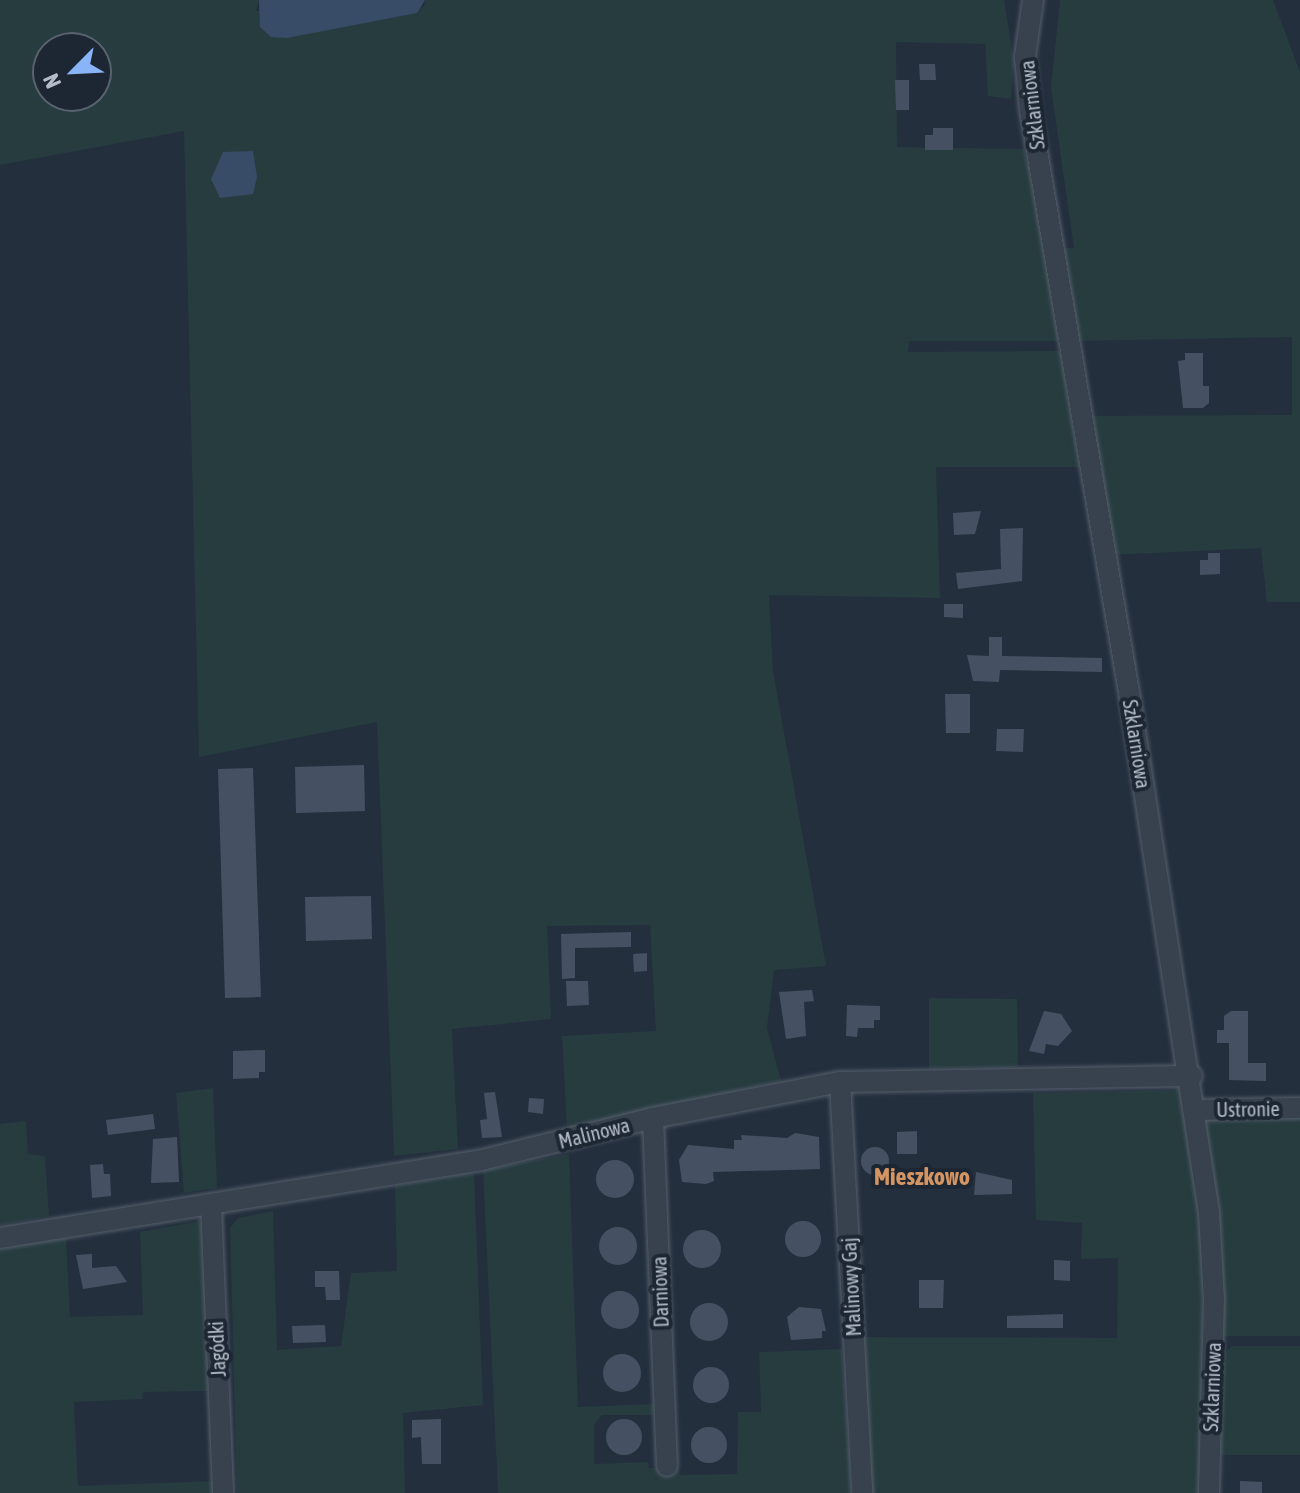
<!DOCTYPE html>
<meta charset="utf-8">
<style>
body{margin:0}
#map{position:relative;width:1300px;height:1493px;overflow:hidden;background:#242f3e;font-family:"Asap Condensed",sans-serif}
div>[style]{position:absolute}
.green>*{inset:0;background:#263c3f}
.water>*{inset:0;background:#394c67}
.building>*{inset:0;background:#455162}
.round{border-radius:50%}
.roads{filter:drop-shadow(0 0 2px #565f6c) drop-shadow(0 0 2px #565f6c)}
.minor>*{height:20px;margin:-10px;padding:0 10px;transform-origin:10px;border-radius:10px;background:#38414e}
span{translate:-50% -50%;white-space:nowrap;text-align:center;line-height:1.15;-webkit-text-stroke:8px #1d2633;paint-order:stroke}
.street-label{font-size:20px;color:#b4bcc9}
.quarter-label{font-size:24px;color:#d59563;font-weight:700}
.north{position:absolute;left:32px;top:32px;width:80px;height:80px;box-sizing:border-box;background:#1d2633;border:2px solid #59626f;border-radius:50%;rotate:246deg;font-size:22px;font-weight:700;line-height:32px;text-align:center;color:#b4bcc9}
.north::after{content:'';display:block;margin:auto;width:28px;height:36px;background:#8ab4f8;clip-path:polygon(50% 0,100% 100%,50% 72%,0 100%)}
</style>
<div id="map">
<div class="green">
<div style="clip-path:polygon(evenodd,0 0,259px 0,256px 11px,424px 7px,425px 0,1004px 0,1014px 62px,1011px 99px,988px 96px,985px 44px,896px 42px,897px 147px,1024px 149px,1027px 164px,1032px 164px,1058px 341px,909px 341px,908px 352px,1060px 351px,1080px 467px,936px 467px,940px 598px,769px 595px,773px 671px,826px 966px,774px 970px,767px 1028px,781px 1081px,567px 1129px,562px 1036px,656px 1031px,650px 925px,547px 926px,551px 1019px,452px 1029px,458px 1149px,394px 1156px,377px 722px,199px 757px,184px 131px,0 165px,0 0,48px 48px,96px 48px,96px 96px,48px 96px,48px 48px)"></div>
<div style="clip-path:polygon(1060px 0,1273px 0,1300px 72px,1300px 602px,1267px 602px,1261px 548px,1110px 555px,1086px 416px,1292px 415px,1292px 337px,1074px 341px,1060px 248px,1074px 248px,1051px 87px)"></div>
<div style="clip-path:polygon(929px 998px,1017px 999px,1018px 1067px,929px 1069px)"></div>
<div style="clip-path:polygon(213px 1088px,217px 1188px,184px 1193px,176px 1093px)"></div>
<div style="clip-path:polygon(1179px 1090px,1187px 1099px,1204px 1224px,1200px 1493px,868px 1493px,860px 1337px,1117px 1338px,1118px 1258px,1081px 1259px,1082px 1223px,1036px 1220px,1033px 1093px)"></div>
<div style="clip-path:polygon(1300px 1116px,1300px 1336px,1220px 1336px,1203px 1131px,1208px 1119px)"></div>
<div style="clip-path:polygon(26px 1121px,28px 1154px,45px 1156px,49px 1216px,0 1225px,0 1124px)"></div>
<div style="clip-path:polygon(569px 1154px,578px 1407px,654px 1404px,653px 1415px,602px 1415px,594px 1425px,594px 1464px,648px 1462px,649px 1468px,678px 1467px,680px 1475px,737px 1474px,738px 1412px,761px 1412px,759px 1352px,842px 1349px,851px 1493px,498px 1493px,483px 1170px)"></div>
<div style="clip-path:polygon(474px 1172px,483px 1405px,403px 1413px,405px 1493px,237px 1493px,230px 1228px,238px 1218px,273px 1211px,277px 1350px,341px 1346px,351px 1273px,397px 1271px,395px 1186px)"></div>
<div style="clip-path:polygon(200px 1221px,208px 1230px,213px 1384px,207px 1391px,143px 1392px,142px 1399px,74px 1402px,78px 1486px,217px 1481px,218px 1493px,0 1493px,0 1249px,66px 1236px,70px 1317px,143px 1315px,140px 1232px)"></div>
<div style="clip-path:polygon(1232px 1346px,1300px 1346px,1300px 1455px,1216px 1455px,1218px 1359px)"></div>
</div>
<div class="water">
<div style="clip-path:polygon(259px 0,425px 0,417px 13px,287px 38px,271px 37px,260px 27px)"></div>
<div style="clip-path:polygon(253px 151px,257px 177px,253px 194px,220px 198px,211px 179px,223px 152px)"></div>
</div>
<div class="building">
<div style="clip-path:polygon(919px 64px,935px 64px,936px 80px,920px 80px)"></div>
<div style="clip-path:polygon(895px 80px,909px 80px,909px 110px,896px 110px)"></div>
<div style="clip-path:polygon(933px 128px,953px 128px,953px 150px,925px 150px,925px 135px,933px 135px)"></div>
<div style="clip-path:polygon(1185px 353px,1203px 353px,1203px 386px,1209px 386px,1209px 403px,1203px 408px,1183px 408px,1178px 361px,1185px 360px)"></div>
<div style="clip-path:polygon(981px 511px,975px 534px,954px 535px,953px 513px)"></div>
<div style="clip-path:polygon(1023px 528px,1022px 581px,958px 589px,956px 573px,1001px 569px,1000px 529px)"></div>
<div style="clip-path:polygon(1208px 553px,1220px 553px,1220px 574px,1200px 575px,1200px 560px,1208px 560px)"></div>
<div style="clip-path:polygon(944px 604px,963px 604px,963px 618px,944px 617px)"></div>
<div style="clip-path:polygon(989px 637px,1002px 637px,1002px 656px,1102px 658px,1102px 672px,1000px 670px,999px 682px,973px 681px,967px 655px,989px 656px)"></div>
<div style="clip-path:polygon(945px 694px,970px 694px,970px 733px,946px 733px)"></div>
<div style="clip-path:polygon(997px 729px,1024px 729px,1023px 752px,996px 751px)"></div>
<div style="clip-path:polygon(364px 765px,365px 811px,296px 813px,295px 767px)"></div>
<div style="clip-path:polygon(253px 768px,261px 997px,225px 998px,218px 769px)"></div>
<div style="clip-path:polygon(371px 896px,372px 939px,306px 941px,305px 897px)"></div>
<div style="clip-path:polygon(631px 932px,631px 947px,575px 948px,575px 978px,562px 979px,561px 934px)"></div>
<div style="clip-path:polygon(647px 953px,647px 971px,634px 972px,633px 954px)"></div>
<div style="clip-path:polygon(566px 981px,588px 981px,589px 1005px,567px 1006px)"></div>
<div style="clip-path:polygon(812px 990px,814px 1001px,804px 1002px,806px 1036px,786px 1039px,779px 992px)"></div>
<div style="clip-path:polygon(847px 1005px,880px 1006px,880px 1020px,874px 1020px,874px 1028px,858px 1028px,857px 1037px,846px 1036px)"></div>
<div style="clip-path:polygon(1044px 1011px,1061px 1014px,1072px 1031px,1058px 1046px,1046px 1044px,1044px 1054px,1029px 1051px)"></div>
<div style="clip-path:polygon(1231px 1011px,1248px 1011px,1248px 1063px,1266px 1063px,1266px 1081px,1229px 1080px,1229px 1043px,1217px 1043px,1217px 1030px,1224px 1030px,1224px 1016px)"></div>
<div style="clip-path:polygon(265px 1050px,265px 1072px,259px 1072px,259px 1078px,233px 1079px,233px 1051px)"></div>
<div style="clip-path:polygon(495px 1092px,502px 1137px,482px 1138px,480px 1120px,487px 1119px,484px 1093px)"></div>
<div style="clip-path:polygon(529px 1098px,544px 1099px,543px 1114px,528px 1112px)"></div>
<div style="clip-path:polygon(153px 1114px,155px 1129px,108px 1135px,106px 1120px)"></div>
<div style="clip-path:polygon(917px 1131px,917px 1154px,897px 1154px,897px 1132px)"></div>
<div style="clip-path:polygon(795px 1133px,819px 1137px,820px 1169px,713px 1172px,714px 1181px,706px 1184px,682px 1182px,679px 1160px,688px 1145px,734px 1149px,734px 1140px,742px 1140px,741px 1135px,787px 1138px)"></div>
<div style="clip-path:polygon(177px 1137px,179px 1182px,151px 1183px,153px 1139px)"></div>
<div class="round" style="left:861px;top:1147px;width:28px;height:28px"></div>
<div class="round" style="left:596px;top:1160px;width:38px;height:38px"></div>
<div style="clip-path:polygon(103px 1164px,104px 1174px,110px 1174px,111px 1196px,92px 1198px,90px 1165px)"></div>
<div style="clip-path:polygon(920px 1169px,951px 1169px,952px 1180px,920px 1181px)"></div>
<div style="clip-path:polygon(976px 1172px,1012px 1180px,1012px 1194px,974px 1195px)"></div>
<div class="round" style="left:785px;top:1221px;width:36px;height:36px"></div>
<div class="round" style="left:599px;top:1227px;width:38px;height:38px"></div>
<div class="round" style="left:683px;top:1230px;width:38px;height:38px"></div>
<div style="clip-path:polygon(92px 1254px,92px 1268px,116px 1266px,127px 1282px,83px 1289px,76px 1255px)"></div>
<div style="clip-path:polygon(1054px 1260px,1070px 1261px,1070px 1281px,1054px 1280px)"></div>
<div style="clip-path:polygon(315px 1271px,339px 1271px,340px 1300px,326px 1300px,325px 1287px,315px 1287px)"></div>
<div style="clip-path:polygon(919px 1280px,944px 1280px,943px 1308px,919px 1308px)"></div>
<div class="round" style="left:601px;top:1291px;width:38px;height:38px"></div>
<div class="round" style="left:690px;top:1303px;width:38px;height:38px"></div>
<div style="clip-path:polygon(799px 1307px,821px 1309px,826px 1331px,822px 1331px,822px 1338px,791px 1340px,787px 1317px)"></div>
<div style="clip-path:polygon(1063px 1314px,1063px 1328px,1007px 1328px,1007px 1316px)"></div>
<div style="clip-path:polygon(325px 1325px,326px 1342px,293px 1343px,292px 1326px)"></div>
<div class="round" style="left:603px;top:1354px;width:38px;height:38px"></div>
<div class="round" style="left:693px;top:1367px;width:36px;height:36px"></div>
<div class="round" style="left:606px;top:1419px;width:36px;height:36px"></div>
<div style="clip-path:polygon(441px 1419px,441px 1464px,422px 1464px,421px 1437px,412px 1438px,412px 1420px)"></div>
<div class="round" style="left:691px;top:1427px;width:36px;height:36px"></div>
<div style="clip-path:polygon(1240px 1481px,1262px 1482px,1262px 1493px,1240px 1493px)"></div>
</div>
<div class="roads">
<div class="minor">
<div style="left:1033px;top:0;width:58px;rotate:98deg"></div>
<div style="left:1025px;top:57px;width:53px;rotate:84.6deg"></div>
<div style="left:1030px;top:110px;width:590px;rotate:80.35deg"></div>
<div style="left:1129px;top:692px;width:527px;rotate:81.27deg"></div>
<div style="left:1209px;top:1213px;width:86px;rotate:86.7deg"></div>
<div style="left:1214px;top:1299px;width:194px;rotate:91.5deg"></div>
<div style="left:840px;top:1082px;width:412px;rotate:86.9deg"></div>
<div style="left:1196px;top:1110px;width:104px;rotate:-1.1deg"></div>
<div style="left:653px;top:1118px;width:348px;rotate:87.7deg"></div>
<div style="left:211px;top:1204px;width:289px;rotate:87.6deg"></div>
<div style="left:0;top:1238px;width:484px;rotate:-9.2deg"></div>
<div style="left:478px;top:1161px;width:180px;rotate:-13.8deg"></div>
<div style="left:653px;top:1118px;width:190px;rotate:-10.9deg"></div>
<div style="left:840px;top:1082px;width:352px;rotate:-1deg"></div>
</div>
</div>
<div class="street-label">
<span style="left:1032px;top:105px;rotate:-97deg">Szklarniowa</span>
<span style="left:1137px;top:744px;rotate:81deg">Szklarniowa</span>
<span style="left:1248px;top:1109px;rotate:-1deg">Ustronie</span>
<span style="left:594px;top:1133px;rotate:-14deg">Malinowa</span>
<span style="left:851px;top:1287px;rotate:-93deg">Malinowy Gaj</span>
<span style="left:660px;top:1292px;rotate:-92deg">Darniowa</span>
<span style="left:217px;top:1349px;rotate:-93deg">Jagódki</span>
<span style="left:1212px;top:1387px;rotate:-88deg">Szklarniowa</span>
</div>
<div class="quarter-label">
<span style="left:922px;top:1177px">Mieszkowo</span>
</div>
<div class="north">N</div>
</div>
